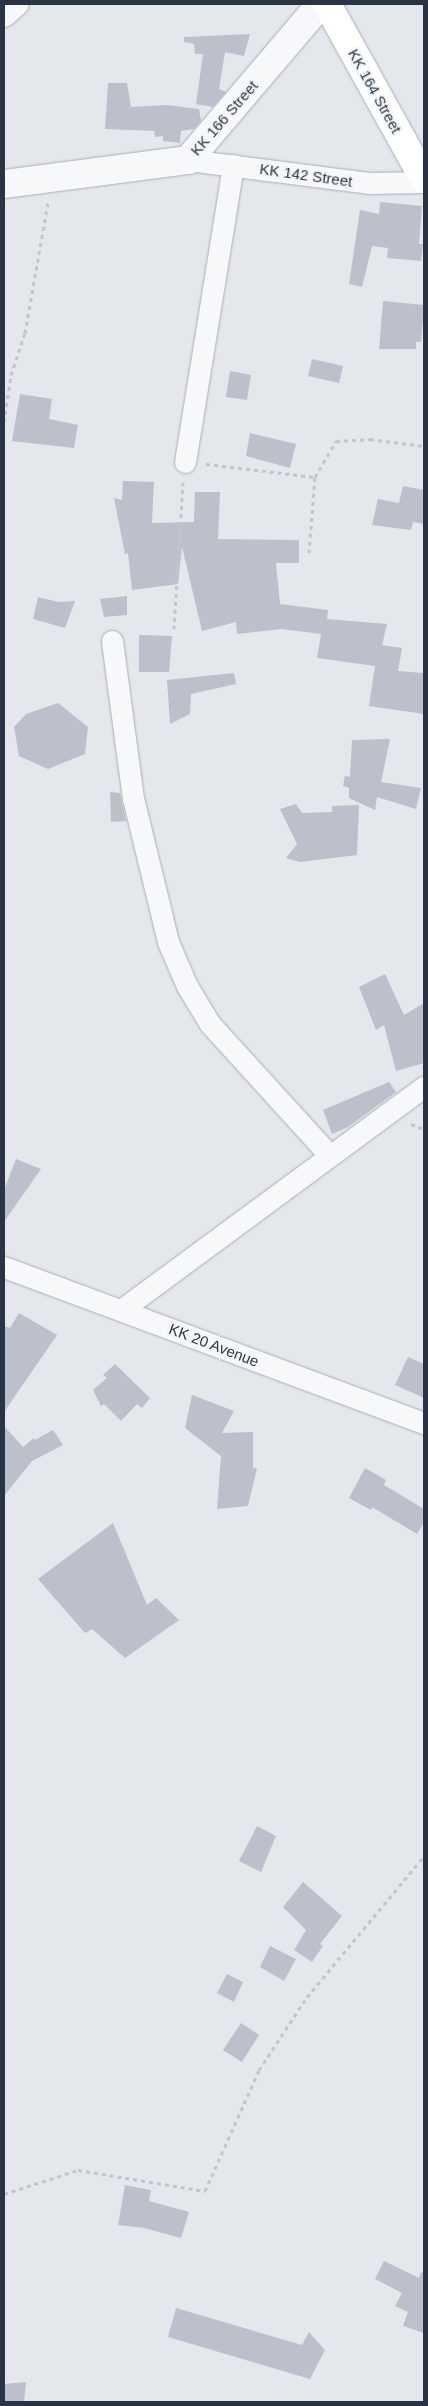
<!DOCTYPE html>
<style>
body{margin:0}
#map{position:relative;width:428px;height:2406px;overflow:hidden;background:#e4e7ec;font-family:Helvetica,sans-serif}
div>[style]{position:absolute}
.building>*{inset:0;background:#bbc0ca}
.path>*{height:3px;margin-top:-1.5px;transform-origin:0;background:repeating-linear-gradient(90deg,#c2c5cb 0 4px,transparent 0 8px)}
.roads{filter:drop-shadow(0 0 1px #a9aeb7) drop-shadow(0 0 1px #a9aeb7)}
.minor>*{height:21px;margin:-10.5px;padding:0 10.5px;transform-origin:10.5px;border-radius:10.5px;background:#f7f8fa}
.tertiary>*{height:28px;margin:-14px;padding:0 14px;transform-origin:14px;border-radius:14px;background:#f7f8fa}
.secondary>*{height:28px;margin:-14px;padding:0 14px;transform-origin:14px;border-radius:14px;background:#fff}
span{translate:-50% -50%;white-space:nowrap;text-align:center;line-height:1.15;-webkit-text-stroke:5px #f4f6f9;paint-order:stroke}
.street-label{font-size:15px;color:#2b3445}
.frame{position:absolute;inset:0;border:5px solid #2b3445;pointer-events:none}
</style>
<div id="map">
<div class="building">
<div style="clip-path:polygon(250px 34px,244px 56px,225px 52px,219px 89px,226px 92px,213px 107px,196px 104px,203px 54px,195px 54px,194px 44px,184px 42px,184px 37px)"></div>
<div style="clip-path:polygon(108px 83px,127px 83px,131px 107px,167px 105px,199px 109px,201px 121px,194px 129px,181px 131px,180px 143px,163px 141px,163px 136px,155px 137px,154px 131px,105px 129px)"></div>
<div style="clip-path:polygon(380px 202px,422px 206px,419px 244px,423px 244px,421px 261px,387px 258px,388px 248px,372px 246px,362px 287px,349px 284px,360px 210px,379px 214px)"></div>
<div style="clip-path:polygon(383px 301px,424px 305px,421px 342px,416px 342px,416px 349px,379px 349px)"></div>
<div style="clip-path:polygon(312px 359px,343px 366px,339px 383px,308px 376px)"></div>
<div style="clip-path:polygon(230px 371px,251px 375px,247px 400px,226px 397px)"></div>
<div style="clip-path:polygon(20px 394px,52px 399px,49px 419px,78px 425px,74px 448px,12px 441px)"></div>
<div style="clip-path:polygon(250px 433px,296px 444px,290px 468px,246px 456px)"></div>
<div style="clip-path:polygon(123px 481px,154px 482px,152px 523px,194px 522px,195px 492px,220px 492px,218px 539px,299px 540px,299px 563px,276px 563px,280px 604px,328px 610px,327px 619px,387px 624px,382px 645px,402px 648px,398px 671px,424px 673px,424px 714px,369px 706px,375px 666px,317px 658px,321px 634px,282px 629px,237px 634px,236px 622px,202px 631px,182px 547px,178px 584px,132px 590px,128px 553px,125px 554px,114px 498px,122px 500px)"></div>
<div style="clip-path:polygon(403px 486px,424px 490px,424px 524px,413px 522px,411px 530px,372px 525px,378px 499px,399px 503px)"></div>
<div style="clip-path:polygon(127px 596px,127px 615px,104px 617px,100px 599px)"></div>
<div style="clip-path:polygon(38px 597px,58px 602px,75px 601px,65px 628px,33px 619px)"></div>
<div style="clip-path:polygon(139px 635px,172px 636px,169px 672px,139px 672px)"></div>
<div style="clip-path:polygon(234px 673px,236px 684px,191px 694px,190px 714px,170px 724px,167px 680px)"></div>
<div style="clip-path:polygon(58px 703px,88px 727px,85px 754px,48px 769px,19px 756px,14px 727px,26px 714px)"></div>
<div style="clip-path:polygon(390px 739px,381px 782px,421px 788px,416px 809px,377px 797px,375px 810px,349px 798px,349px 788px,343px 786px,345px 776px,350px 777px,352px 740px)"></div>
<div style="clip-path:polygon(110px 792px,120px 793px,126px 821px,111px 822px)"></div>
<div style="clip-path:polygon(296px 804px,302px 813px,332px 812px,332px 806px,359px 805px,357px 855px,300px 862px,286px 858px,297px 844px,280px 809px)"></div>
<div style="clip-path:polygon(385px 974px,404px 1015px,424px 1003px,424px 1063px,396px 1071px,384px 1025px,376px 1030px,359px 987px)"></div>
<div style="clip-path:polygon(389px 1082px,396px 1092px,348px 1127px,332px 1134px,323px 1110px)"></div>
<div style="clip-path:polygon(16px 1159px,41px 1169px,4px 1222px,4px 1190px)"></div>
<div style="clip-path:polygon(19px 1313px,57px 1335px,4px 1412px,4px 1326px,10px 1328px)"></div>
<div style="clip-path:polygon(408px 1357px,424px 1364px,424px 1398px,395px 1385px)"></div>
<div style="clip-path:polygon(115px 1364px,150px 1398px,142px 1408px,137px 1404px,121px 1421px,104px 1404px,101px 1406px,93px 1390px,107px 1378px,103px 1375px)"></div>
<div style="clip-path:polygon(192px 1395px,234px 1411px,222px 1433px,253px 1432px,253px 1468px,257px 1468px,248px 1506px,217px 1509px,221px 1456px,185px 1428px)"></div>
<div style="clip-path:polygon(4px 1426px,23px 1447px,34px 1438px,35px 1440px,53px 1430px,63px 1445px,32px 1461px,4px 1496px)"></div>
<div style="clip-path:polygon(365px 1468px,386px 1480px,384px 1485px,424px 1509px,424px 1522px,417px 1534px,372px 1507px,371px 1510px,349px 1498px)"></div>
<div style="clip-path:polygon(113px 1523px,147px 1605px,156px 1598px,179px 1620px,125px 1658px,92px 1629px,85px 1633px,38px 1579px)"></div>
<div style="clip-path:polygon(257px 1826px,276px 1836px,261px 1872px,239px 1861px)"></div>
<div style="clip-path:polygon(303px 1882px,342px 1916px,320px 1944px,323px 1946px,312px 1962px,294px 1950px,306px 1930px,283px 1907px)"></div>
<div style="clip-path:polygon(270px 1946px,296px 1959px,284px 1981px,260px 1967px)"></div>
<div style="clip-path:polygon(227px 1974px,243px 1982px,234px 2002px,217px 1993px)"></div>
<div style="clip-path:polygon(241px 2023px,259px 2035px,242px 2062px,223px 2050px)"></div>
<div style="clip-path:polygon(125px 2185px,151px 2190px,149px 2201px,189px 2212px,181px 2238px,144px 2228px,118px 2225px)"></div>
<div style="clip-path:polygon(384px 2261px,419px 2278px,421px 2272px,424px 2273px,424px 2333px,403px 2326px,408px 2312px,395px 2306px,402px 2293px,375px 2279px)"></div>
<div style="clip-path:polygon(176px 2308px,302px 2345px,309px 2332px,325px 2350px,310px 2379px,168px 2337px)"></div>
<div style="clip-path:polygon(26px 2382px,24px 2402px,4px 2402px,4px 2384px)"></div>
</div>
<div class="path">
<div style="left:4px;top:422px;width:48px;rotate:-81.5deg"></div>
<div style="left:11px;top:375px;width:44px;rotate:-71.6deg"></div>
<div style="left:25px;top:333px;width:132px;rotate:-80deg"></div>
<div style="left:206px;top:464px;width:110px;rotate:6.8deg"></div>
<div style="left:315px;top:477px;width:42px;rotate:-59.7deg"></div>
<div style="left:336px;top:441px;width:34px;rotate:-3deg"></div>
<div style="left:370px;top:439px;width:54px;rotate:7.4deg"></div>
<div style="left:309px;top:553px;width:76px;rotate:-85.5deg"></div>
<div style="left:174px;top:629px;width:147px;rotate:-86.5deg"></div>
<div style="left:411px;top:1124px;width:14px;rotate:21deg"></div>
<div style="left:4px;top:2194px;width:78px;rotate:-18deg"></div>
<div style="left:78px;top:2170px;width:129px;rotate:9.4deg"></div>
<div style="left:205px;top:2191px;width:133px;rotate:-65.9deg"></div>
<div style="left:259px;top:2070px;width:87px;rotate:-56.7deg"></div>
<div style="left:307px;top:1997px;width:183px;rotate:-50.3deg"></div>
</div>
<div class="roads">
<div class="minor">
<div style="left:4px;top:16px;width:18px;rotate:-41deg"></div>
<div style="left:188px;top:160px;width:182px;rotate:7.2deg"></div>
<div style="left:369px;top:183px;width:55px;rotate:-1deg"></div>
<div style="left:185px;top:462px;width:301px;rotate:-80.8deg"></div>
<div style="left:112px;top:641px;width:158px;rotate:82.4deg"></div>
<div style="left:133px;top:798px;width:148px;rotate:76.3deg"></div>
<div style="left:168px;top:942px;width:48px;rotate:66.6deg"></div>
<div style="left:187px;top:986px;width:44px;rotate:58.8deg"></div>
<div style="left:210px;top:1024px;width:177px;rotate:47.7deg"></div>
<div style="left:4px;top:1267px;width:448px;rotate:20.4deg"></div>
<div style="left:121px;top:1310px;width:376px;rotate:-36.4deg"></div>
</div>
<div class="tertiary">
<div style="left:4px;top:184px;width:186px;rotate:-7.4deg"></div>
<div style="left:188px;top:160px;width:205px;rotate:-49.6deg"></div>
</div>
<div class="secondary">
<div style="left:327px;top:4px;width:200px;rotate:61deg"></div>
</div>
</div>
<div class="street-label">
<span style="left:375px;top:91px;rotate:61deg">KK 164 Street</span>
<span style="left:224px;top:118px;rotate:-49deg">KK 166 Street</span>
<span style="left:306px;top:175px;rotate:8deg">KK 142 Street</span>
<span style="left:214px;top:1345px;rotate:21deg">KK 20 Avenue</span>
</div>
<div class="frame"></div>
</div>
